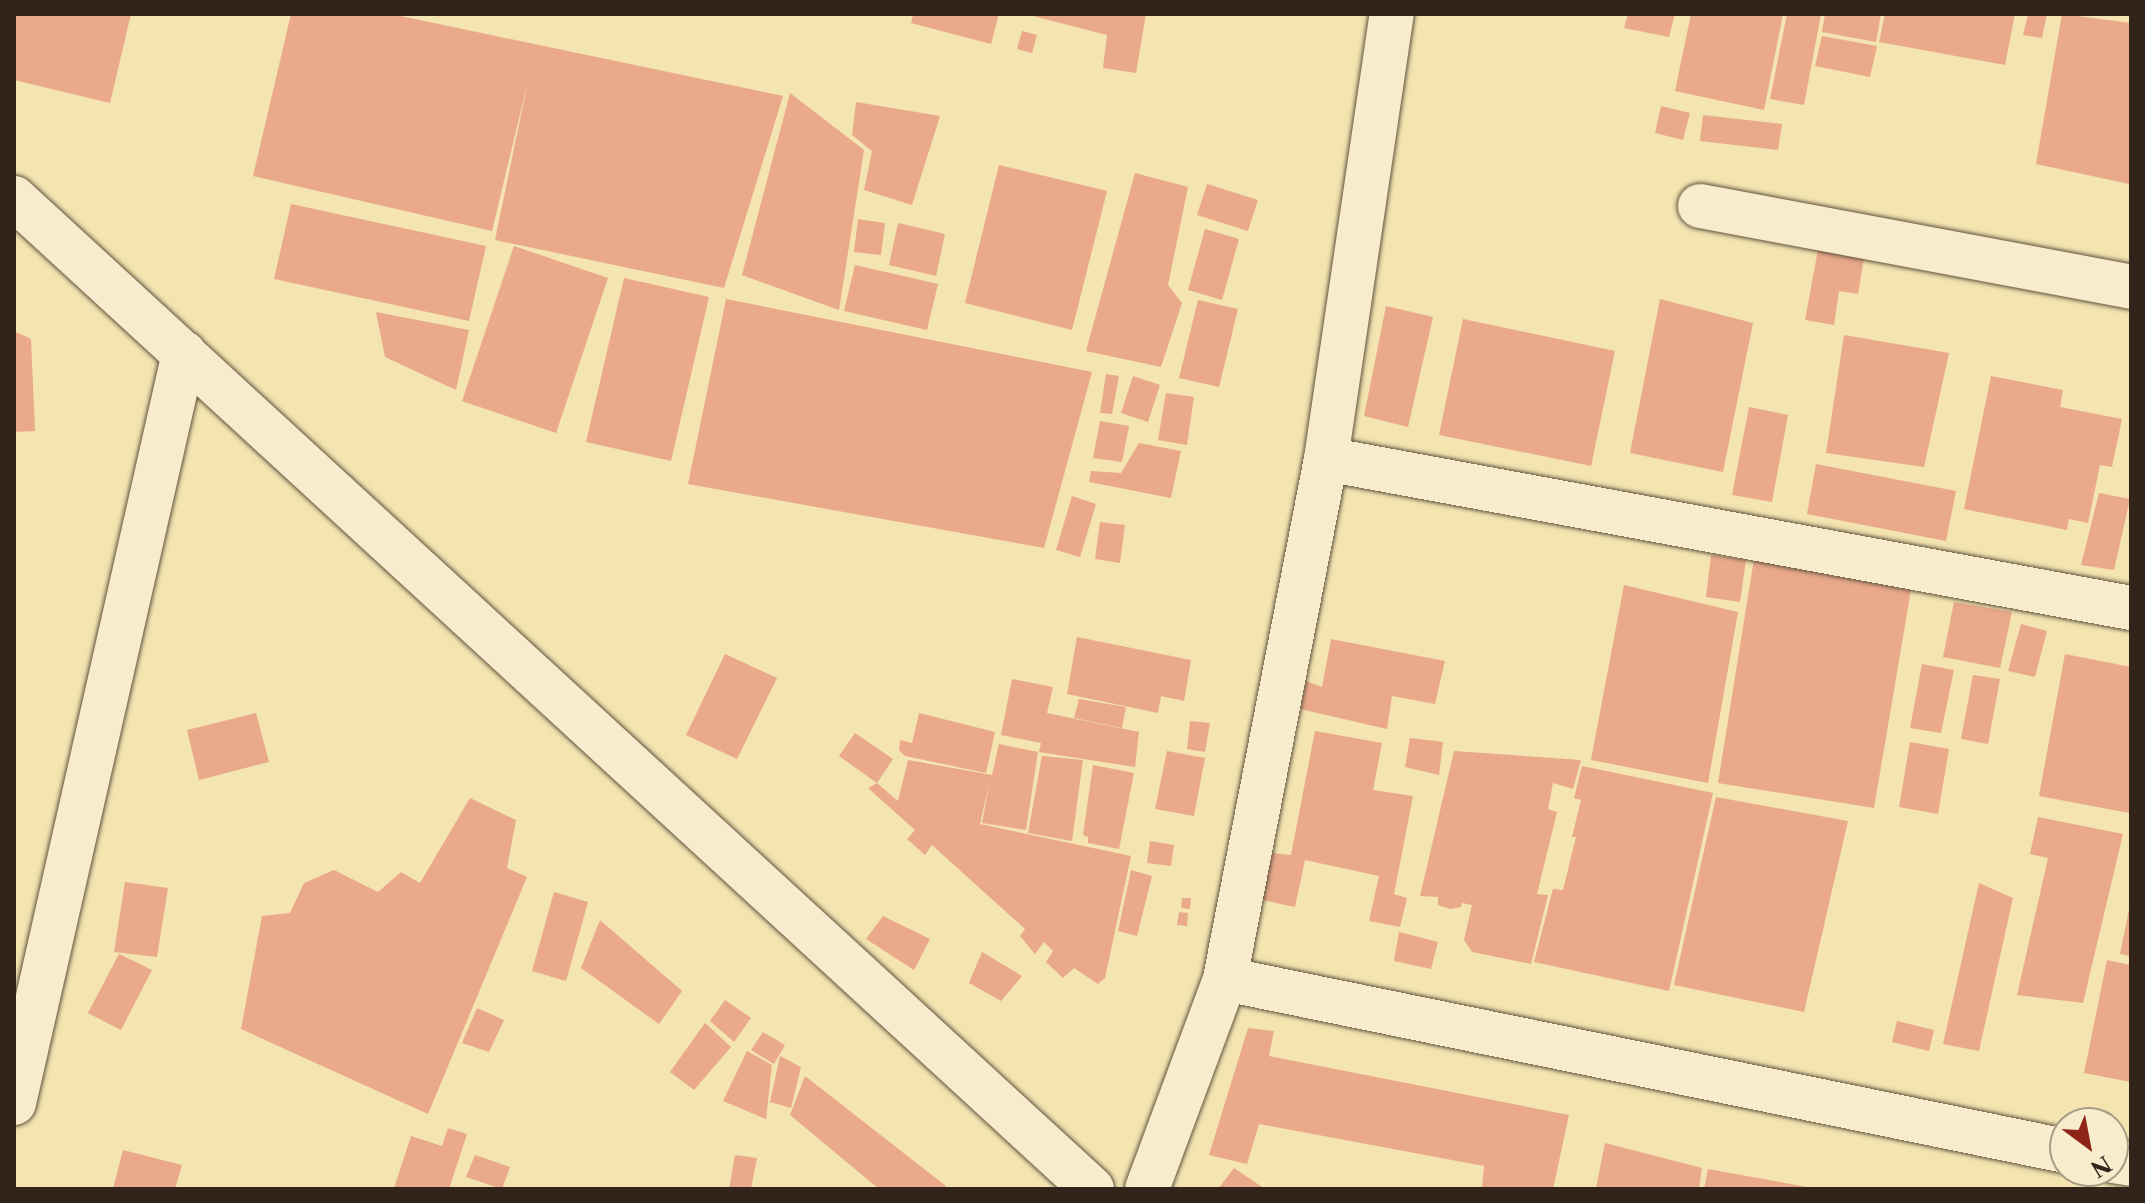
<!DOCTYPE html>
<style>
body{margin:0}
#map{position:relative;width:2145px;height:1203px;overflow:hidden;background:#f3e4b0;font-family:"Libre Caslon Text",serif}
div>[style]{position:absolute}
.building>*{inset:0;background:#e9a98a}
.roads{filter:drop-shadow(0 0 2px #625340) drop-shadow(0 0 2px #625340)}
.minor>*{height:44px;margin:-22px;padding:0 22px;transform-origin:22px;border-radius:22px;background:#f7edcc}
span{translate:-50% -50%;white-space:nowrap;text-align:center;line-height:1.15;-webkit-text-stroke:7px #f7edcc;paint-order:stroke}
.frame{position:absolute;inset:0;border:16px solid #32231b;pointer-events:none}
.north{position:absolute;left:2049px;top:1107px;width:80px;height:80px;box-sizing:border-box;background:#f7edcc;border:2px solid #a89c85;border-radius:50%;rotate:148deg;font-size:22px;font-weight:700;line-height:32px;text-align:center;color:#32231b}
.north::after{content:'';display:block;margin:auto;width:28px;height:36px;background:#8f2418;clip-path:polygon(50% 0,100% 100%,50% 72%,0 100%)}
</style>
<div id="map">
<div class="building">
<div style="clip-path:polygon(14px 14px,131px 14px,110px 103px,14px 80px)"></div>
<div style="clip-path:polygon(291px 14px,391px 14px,783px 96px,724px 288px,495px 240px,528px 81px,492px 231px,253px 176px)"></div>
<div style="clip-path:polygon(913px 14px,999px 14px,991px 44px,911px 23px)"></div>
<div style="clip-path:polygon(1146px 14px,1136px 73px,1103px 68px,1107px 35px,1029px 15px)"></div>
<div style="clip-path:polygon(1628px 14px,1675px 14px,1669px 37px,1624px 28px)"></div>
<div style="clip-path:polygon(1691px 14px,1783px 14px,1764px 110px,1675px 91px)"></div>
<div style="clip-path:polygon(1787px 14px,1821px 14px,1804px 105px,1770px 99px)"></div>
<div style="clip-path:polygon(1825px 14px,1881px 14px,1876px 42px,1822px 32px)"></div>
<div style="clip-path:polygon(1885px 14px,2015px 14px,2005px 65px,1879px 42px)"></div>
<div style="clip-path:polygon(2028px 14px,2047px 14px,2042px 38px,2023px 35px)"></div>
<div style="clip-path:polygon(2062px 14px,2131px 23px,2129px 184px,2036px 164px)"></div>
<div style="clip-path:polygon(1022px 31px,1037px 35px,1032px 53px,1017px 49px)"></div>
<div style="clip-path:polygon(1822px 36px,1877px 46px,1870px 77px,1815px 66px)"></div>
<div style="clip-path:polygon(790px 93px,864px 150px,839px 310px,742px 275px)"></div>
<div style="clip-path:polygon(856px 102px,940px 116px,912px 205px,864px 190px,872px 151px,852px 135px)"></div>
<div style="clip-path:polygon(1661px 106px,1690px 113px,1683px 140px,1655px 133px)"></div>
<div style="clip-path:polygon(1703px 115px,1782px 124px,1778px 150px,1700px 141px)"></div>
<div style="clip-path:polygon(999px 165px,1107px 191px,1072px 330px,965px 303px)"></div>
<div style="clip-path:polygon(1135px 173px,1188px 187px,1168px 285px,1182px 303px,1161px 367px,1086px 351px)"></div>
<div style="clip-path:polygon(1207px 184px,1258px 200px,1248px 231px,1197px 215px)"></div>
<div style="clip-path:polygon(291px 204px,486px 246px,469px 321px,274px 279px)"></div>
<div style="clip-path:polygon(858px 219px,885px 223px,881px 255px,854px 252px)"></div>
<div style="clip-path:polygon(898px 223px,945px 234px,936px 276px,889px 265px)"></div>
<div style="clip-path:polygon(1205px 229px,1239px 239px,1222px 300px,1188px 290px)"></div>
<div style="clip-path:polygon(1819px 244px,1865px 252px,1858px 294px,1839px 291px,1834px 325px,1805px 320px)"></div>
<div style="clip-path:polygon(514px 246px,608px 278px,556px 433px,462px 401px)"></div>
<div style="clip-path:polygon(855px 265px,938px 284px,927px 330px,844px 311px)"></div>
<div style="clip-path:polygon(624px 278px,709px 297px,671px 461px,586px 442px)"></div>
<div style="clip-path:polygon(726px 299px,1092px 372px,1044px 548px,688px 484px)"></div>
<div style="clip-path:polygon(1660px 299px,1753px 323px,1723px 472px,1630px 453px)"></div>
<div style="clip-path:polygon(1198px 300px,1238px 309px,1219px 387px,1179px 378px)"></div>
<div style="clip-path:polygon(1386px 306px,1433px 317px,1408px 427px,1364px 416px)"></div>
<div style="clip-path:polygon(376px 312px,469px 330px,456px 390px,385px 357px)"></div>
<div style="clip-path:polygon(1463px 319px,1615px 351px,1591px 466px,1439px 435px)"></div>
<div style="clip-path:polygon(14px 331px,31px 339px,35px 431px,14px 432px)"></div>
<div style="clip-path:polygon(1844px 335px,1949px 353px,1924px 467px,1826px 453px)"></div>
<div style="clip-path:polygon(1106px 374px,1119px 376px,1112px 414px,1100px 413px)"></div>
<div style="clip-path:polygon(1133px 376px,1160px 385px,1148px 422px,1121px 413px)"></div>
<div style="clip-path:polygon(1991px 376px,2063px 390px,2060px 407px,2122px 419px,2112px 467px,2100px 465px,2088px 523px,2069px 519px,2067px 530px,1964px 509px)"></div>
<div style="clip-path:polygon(1166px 393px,1194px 397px,1187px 445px,1158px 440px)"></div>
<div style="clip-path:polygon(1749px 407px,1788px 415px,1772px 502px,1732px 495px)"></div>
<div style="clip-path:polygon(1100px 421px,1129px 426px,1122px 462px,1093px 458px)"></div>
<div style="clip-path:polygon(1139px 443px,1181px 451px,1171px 498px,1089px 482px,1091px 471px,1121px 473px)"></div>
<div style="clip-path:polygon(1816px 464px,1956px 491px,1946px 541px,1807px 514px)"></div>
<div style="clip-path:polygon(2099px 493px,2130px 499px,2114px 570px,2081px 565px)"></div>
<div style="clip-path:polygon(1072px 496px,1096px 504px,1080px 557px,1056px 550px)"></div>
<div style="clip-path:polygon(1100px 522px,1125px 525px,1120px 563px,1095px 559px)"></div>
<div style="clip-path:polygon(1711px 555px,1746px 560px,1740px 602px,1706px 597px)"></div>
<div style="clip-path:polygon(1754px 559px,1912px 584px,1874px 808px,1718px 783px)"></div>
<div style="clip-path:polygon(1624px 585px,1738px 612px,1708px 783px,1591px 760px)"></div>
<div style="clip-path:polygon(1954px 602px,2012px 612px,2000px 668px,1943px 657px)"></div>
<div style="clip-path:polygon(2021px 624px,2047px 631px,2035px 677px,2008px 671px)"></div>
<div style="clip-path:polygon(1077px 637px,1191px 660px,1184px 701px,1161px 696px,1158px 713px,1067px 694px)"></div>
<div style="clip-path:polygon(1331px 639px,1445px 661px,1435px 704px,1392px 696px,1387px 729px,1300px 709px,1306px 681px,1322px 687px)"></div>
<div style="clip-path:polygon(725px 654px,777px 678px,737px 759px,686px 735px)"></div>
<div style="clip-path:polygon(2065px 654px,2131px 667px,2129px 813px,2039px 796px)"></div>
<div style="clip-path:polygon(1922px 664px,1954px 670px,1941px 733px,1910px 728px)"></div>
<div style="clip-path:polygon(1973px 675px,2000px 679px,1988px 744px,1961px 739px)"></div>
<div style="clip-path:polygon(1012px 679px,1053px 687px,1047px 713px,1139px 732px,1135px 767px,1039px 752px,1041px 743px,1001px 735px)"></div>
<div style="clip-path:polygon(1079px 699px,1126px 707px,1122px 728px,1074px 718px)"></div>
<div style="clip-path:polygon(256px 713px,269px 762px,199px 780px,187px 730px)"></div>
<div style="clip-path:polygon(919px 713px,995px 732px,986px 773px,905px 756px,899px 750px,900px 740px,912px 743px)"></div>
<div style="clip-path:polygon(1190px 721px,1210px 723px,1205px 752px,1187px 749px)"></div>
<div style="clip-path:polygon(1315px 731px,1382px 743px,1373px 790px,1413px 796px,1394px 894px,1407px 898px,1400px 927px,1369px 921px,1379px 876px,1305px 860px,1295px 907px,1262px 900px,1272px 853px,1291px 855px)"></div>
<div style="clip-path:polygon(855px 733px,893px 759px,877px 783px,898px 801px,908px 760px,992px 775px,999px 744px,1038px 752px,1026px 830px,982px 823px,990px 780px,980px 824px,1131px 856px,1105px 978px,1098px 984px,1074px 968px,1063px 978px,1046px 962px,1053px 951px,1044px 942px,1035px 954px,1020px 936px,1025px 929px,932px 845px,925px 855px,907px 839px,915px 830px,868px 788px,877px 783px,839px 756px)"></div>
<div style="clip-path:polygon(1410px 738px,1443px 742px,1439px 775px,1405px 767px)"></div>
<div style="clip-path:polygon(1910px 742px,1949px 749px,1938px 814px,1899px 807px)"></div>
<div style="clip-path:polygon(1167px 751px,1205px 758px,1194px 816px,1155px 809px)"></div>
<div style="clip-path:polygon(1454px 751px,1581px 760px,1573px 789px,1553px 783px,1548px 809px,1557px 812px,1537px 894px,1548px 895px,1531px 964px,1472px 952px,1464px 940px,1472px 905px,1462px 903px,1461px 907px,1450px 909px,1438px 905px,1438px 897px,1420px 896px)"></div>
<div style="clip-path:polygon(1042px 756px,1083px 760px,1072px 841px,1028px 833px)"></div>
<div style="clip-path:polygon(1093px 765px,1134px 773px,1119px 849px,1088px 843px,1088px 837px,1083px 835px)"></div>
<div style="clip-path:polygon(1582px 766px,1713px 793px,1669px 991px,1534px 962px,1553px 889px,1563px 890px,1576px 837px,1572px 837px,1581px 800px,1574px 798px)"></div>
<div style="clip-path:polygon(1716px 797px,1848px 821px,1804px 1012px,1674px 985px)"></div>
<div style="clip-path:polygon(470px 798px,516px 820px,507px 868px,527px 877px,428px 1114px,241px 1029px,262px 916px,290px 913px,304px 883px,334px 870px,378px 892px,401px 872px,420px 883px)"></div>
<div style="clip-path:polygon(2038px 817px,2123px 834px,2083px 1003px,2017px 995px,2048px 858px,2030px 854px)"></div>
<div style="clip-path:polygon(1150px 841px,1174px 845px,1171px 866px,1147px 863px)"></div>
<div style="clip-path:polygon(1131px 870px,1152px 876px,1137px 936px,1118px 931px)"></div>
<div style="clip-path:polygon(125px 882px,168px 888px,157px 957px,114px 952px)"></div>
<div style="clip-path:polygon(1979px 883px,2013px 898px,1979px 1051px,1943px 1044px)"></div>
<div style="clip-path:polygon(554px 892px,588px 902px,566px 981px,532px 971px)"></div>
<div style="clip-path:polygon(1182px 898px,1191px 898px,1190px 909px,1181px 908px)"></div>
<div style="clip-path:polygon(2130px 905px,2131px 905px,2131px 956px,2120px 954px)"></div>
<div style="clip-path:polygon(1179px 912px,1188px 913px,1187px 926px,1177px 925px)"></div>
<div style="clip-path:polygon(883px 916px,930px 939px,914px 970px,866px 939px)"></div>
<div style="clip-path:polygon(600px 920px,682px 991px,659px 1024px,581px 968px)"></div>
<div style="clip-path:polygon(1399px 932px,1438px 942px,1431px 969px,1394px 961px)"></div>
<div style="clip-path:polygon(982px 952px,1022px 976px,1001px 1001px,969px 983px)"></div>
<div style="clip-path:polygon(119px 954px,152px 970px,121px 1030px,88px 1013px)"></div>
<div style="clip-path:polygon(2107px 960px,2131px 965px,2131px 1082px,2084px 1073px)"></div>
<div style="clip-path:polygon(725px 1000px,751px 1018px,734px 1042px,710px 1021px)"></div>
<div style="clip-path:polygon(477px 1008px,504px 1020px,489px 1052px,462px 1043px)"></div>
<div style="clip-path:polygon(1897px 1021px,1934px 1030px,1929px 1051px,1892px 1042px)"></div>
<div style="clip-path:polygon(705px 1023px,731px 1047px,694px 1090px,670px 1072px)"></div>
<div style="clip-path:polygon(1248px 1028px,1274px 1031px,1269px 1056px,1569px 1115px,1553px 1189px,1482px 1189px,1484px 1166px,1259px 1124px,1247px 1164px,1209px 1155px)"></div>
<div style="clip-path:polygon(763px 1032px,785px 1045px,774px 1064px,751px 1050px)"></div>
<div style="clip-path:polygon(747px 1051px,772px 1065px,766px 1119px,723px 1101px)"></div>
<div style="clip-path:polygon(780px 1056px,801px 1067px,791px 1108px,770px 1102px)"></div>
<div style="clip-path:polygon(805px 1076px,946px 1186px,943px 1189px,879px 1189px,790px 1115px)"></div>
<div style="clip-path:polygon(448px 1128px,467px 1134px,449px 1189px,394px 1188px,411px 1136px,442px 1146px)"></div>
<div style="clip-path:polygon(1605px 1143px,1702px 1168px,1699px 1189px,1596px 1188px)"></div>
<div style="clip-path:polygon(123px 1150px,182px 1165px,175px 1189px,113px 1189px)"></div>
<div style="clip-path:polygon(475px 1155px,510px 1167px,502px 1189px,466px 1177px)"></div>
<div style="clip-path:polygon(735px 1155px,757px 1158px,751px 1189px,729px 1189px)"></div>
<div style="clip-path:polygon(1234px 1168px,1265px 1189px,1218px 1189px)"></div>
<div style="clip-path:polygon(1708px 1169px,1807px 1187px,1807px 1189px,1704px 1189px)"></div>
</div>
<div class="roads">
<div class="minor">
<div style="left:14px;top:198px;width:1464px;rotate:42.59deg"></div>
<div style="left:1700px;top:206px;width:439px;rotate:10.6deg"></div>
<div style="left:1326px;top:459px;width:819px;rotate:10.49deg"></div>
<div style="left:1225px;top:979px;width:857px;rotate:11.57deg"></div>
<div style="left:14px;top:1103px;width:769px;rotate:-77.23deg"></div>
<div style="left:2113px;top:1161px;width:18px;rotate:9deg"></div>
<div style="left:1147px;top:1189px;width:224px;rotate:-69.6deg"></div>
<div style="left:1225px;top:979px;width:530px;rotate:-79.01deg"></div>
<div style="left:1326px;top:459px;width:450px;rotate:-81.6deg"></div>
</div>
</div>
<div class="frame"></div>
<div class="north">N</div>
</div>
